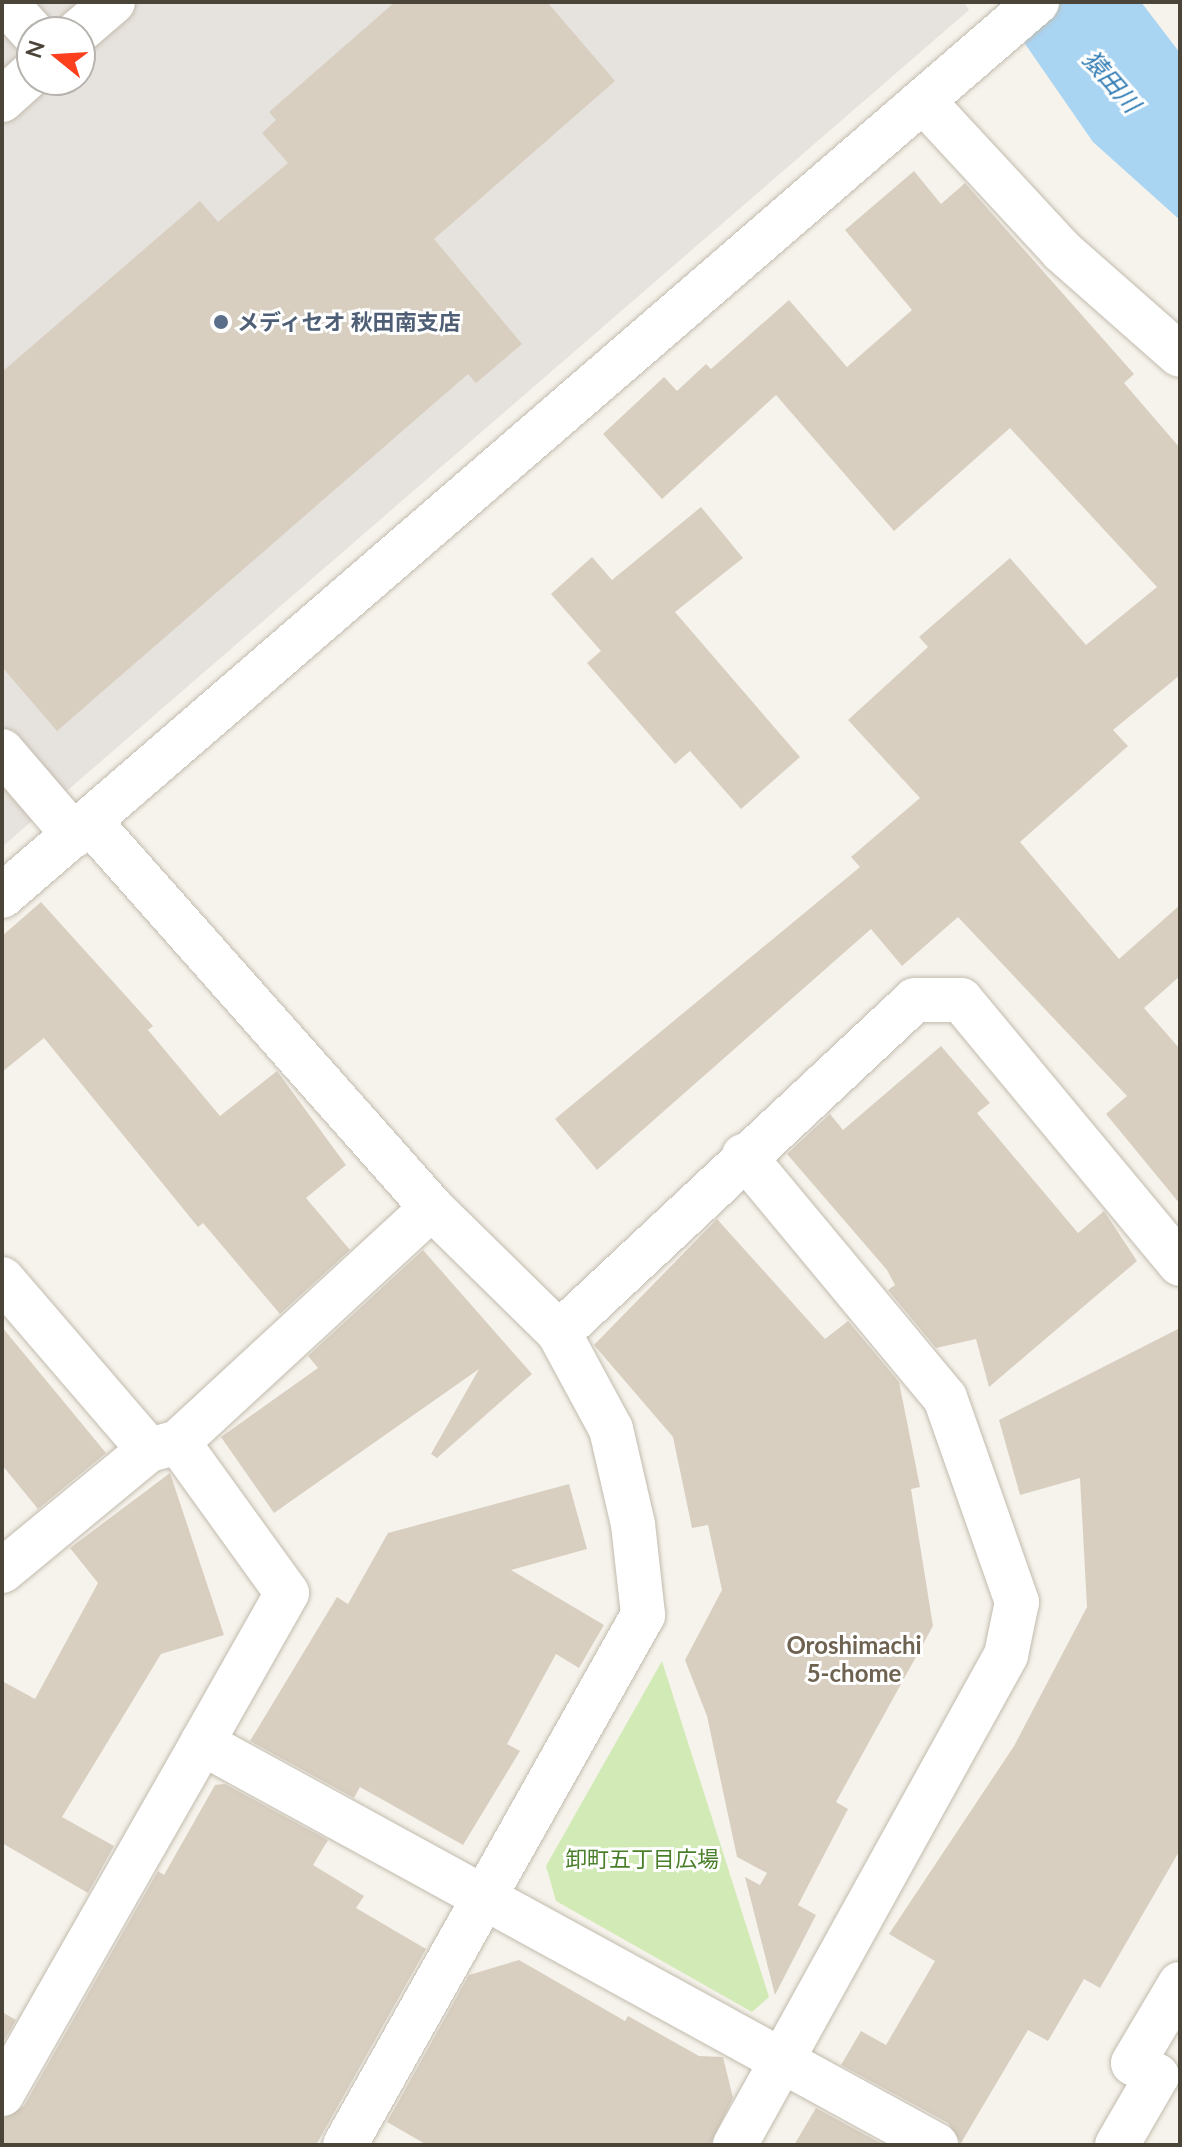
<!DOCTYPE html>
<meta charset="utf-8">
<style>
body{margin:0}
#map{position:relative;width:1182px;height:2147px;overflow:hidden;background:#f6f3ec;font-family:Lato,"Noto Sans JP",sans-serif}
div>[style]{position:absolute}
.industrial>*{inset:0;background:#e6e2dd}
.green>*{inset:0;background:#d2eab5}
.water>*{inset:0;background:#a9d4f2}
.building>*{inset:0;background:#d8cfc1}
.roads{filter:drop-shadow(0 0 2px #c2bbae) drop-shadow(0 0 2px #c2bbae)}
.minor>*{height:44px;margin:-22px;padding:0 22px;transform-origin:22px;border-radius:22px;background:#fff}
.dots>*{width:22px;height:22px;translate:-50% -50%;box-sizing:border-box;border:4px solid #fff;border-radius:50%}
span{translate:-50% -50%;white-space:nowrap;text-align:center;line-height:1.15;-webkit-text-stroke:6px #fff;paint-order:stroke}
.service-label{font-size:22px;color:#4e5e75;font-weight:700}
.left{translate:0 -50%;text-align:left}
.park-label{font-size:22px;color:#4a7f2a}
.water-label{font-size:24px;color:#2e7ab2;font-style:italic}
.neighbourhood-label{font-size:24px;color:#6e6250;font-weight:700}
.frame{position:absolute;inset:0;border:4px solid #4b4439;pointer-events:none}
.north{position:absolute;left:16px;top:16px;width:80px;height:80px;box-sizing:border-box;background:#fff;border:2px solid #b7b4b0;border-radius:50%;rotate:288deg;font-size:22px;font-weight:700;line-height:32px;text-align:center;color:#4b4439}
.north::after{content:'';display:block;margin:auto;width:28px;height:36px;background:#fc3f1d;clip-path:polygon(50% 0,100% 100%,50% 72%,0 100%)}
</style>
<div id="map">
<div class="industrial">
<div style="clip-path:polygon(evenodd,2px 2px,964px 2px,969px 10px,2px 847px,2px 2px,32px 32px,80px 32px,80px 80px,32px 80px,32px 32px)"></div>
</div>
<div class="green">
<div style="clip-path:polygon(662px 1661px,769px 1997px,752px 2012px,556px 1901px,546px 1866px)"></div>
</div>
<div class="water">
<div style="clip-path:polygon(996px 2px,1141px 2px,1180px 53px,1180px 220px,1093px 142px)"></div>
</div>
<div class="building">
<div style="clip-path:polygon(395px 2px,547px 2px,615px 81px,434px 239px,522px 344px,476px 383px,468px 374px,57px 731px,2px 667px,2px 372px,200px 201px,218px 222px,288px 163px,262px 133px,276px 120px,269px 112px)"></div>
<div style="clip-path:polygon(914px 171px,941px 204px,965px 183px,1134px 374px,1124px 383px,1180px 448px,1180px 675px,1113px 730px,1128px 746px,1020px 842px,1119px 959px,1180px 905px,1180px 976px,1144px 1008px,1180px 1049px,1180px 1204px,1106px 1114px,1127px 1096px,958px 917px,902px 966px,871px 929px,597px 1170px,555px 1119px,860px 867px,851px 857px,920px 798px,848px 720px,928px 647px,919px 637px,1010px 558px,1086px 645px,1157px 587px,1010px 428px,894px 531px,776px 395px,662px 499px,603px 434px,664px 377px,677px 391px,706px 364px,711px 369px,789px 300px,847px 367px,912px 310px,845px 230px)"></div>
<div style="clip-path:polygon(701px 507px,743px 558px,675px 612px,800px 757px,741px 809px,690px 751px,675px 764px,587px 663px,601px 651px,551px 594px,592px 557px,612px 580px)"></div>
<div style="clip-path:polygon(41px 902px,153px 1026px,148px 1030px,220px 1116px,277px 1071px,346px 1165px,306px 1198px,350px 1250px,280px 1314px,203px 1223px,198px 1227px,44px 1038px,2px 1072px,2px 936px)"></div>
<div style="clip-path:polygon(941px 1046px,990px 1103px,977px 1113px,1078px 1233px,1104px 1211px,1137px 1261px,989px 1387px,976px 1339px,936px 1348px,888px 1290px,895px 1285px,887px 1270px,787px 1154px,830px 1114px,843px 1130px)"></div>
<div style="clip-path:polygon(717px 1219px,825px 1339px,848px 1321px,899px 1382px,920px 1487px,911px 1489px,933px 1626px,836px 1802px,848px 1809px,798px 1905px,816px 1915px,775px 1995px,745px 1877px,760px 1885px,767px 1873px,737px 1857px,707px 1716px,685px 1660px,722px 1590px,708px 1525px,692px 1528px,673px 1437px,594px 1345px)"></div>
<div style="clip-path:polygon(423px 1250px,532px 1374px,437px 1458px,431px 1454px,479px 1369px,274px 1513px,221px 1437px,318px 1368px,308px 1356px)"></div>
<div style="clip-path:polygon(2px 1327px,106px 1453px,38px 1509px,2px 1465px)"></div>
<div style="clip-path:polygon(1180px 1328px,1180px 1850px,1100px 1988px,1084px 1979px,1048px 2041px,1028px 2030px,961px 2143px,948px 2123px,841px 2065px,861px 2031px,886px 2045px,935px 1961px,889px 1934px,1014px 1746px,1087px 1607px,1080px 1478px,1020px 1495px,999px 1420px)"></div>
<div style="clip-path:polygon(170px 1473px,224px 1635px,161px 1654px,62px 1817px,114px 1846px,88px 1893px,2px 1843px,2px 1681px,35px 1699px,98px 1583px,70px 1548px)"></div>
<div style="clip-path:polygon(569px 1484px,587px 1549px,511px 1570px,604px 1625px,579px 1668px,556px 1654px,507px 1744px,520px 1751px,463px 1845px,360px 1787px,354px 1798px,250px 1741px,337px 1597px,348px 1604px,388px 1533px)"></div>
<div style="clip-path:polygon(225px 1784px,328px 1840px,313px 1865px,364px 1896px,356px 1908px,426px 1949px,316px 2145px,2px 2145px,2px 2119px,24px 2106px,158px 1871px,164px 1875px,215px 1785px)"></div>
<div style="clip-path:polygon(519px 1960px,625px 2021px,628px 2016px,699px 2056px,723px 2057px,733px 2098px,710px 2145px,427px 2145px,387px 2122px,469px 1975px)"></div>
<div style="clip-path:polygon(2px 2012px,16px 2020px,2px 2044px)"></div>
<div style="clip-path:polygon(816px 2108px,884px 2145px,794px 2145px)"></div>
</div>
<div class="roads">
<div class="minor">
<div style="left:5px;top:2px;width:40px;rotate:48deg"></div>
<div style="left:78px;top:32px;width:46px;rotate:-40.6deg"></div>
<div style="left:2px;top:100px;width:40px;rotate:-42deg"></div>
<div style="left:926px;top:104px;width:200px;rotate:47.2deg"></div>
<div style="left:1062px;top:251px;width:157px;rotate:41.4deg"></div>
<div style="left:2px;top:751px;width:111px;rotate:49.4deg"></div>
<div style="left:89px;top:821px;width:517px;rotate:48.45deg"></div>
<div style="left:432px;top:1208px;width:178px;rotate:44.5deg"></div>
<div style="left:559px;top:1333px;width:109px;rotate:61.6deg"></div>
<div style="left:611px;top:1429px;width:98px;rotate:77deg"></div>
<div style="left:633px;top:1524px;width:92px;rotate:83.7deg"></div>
<div style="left:643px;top:1615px;width:608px;rotate:119.35deg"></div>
<div style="left:2px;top:896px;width:1368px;rotate:-40.82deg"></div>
<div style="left:2px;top:1279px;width:225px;rotate:49.3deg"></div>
<div style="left:559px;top:1333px;width:487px;rotate:-43.1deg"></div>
<div style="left:915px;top:1000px;width:46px"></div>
<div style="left:961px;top:1000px;width:343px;rotate:50.3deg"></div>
<div style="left:178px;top:1442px;width:186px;rotate:54.2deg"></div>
<div style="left:287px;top:1593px;width:172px;rotate:119.5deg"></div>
<div style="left:2px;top:1571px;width:190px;rotate:-39.5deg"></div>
<div style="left:149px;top:1450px;width:30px;rotate:-15deg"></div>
<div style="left:178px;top:1442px;width:345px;rotate:-42.7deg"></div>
<div style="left:2px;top:2094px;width:404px;rotate:-60.3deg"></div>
<div style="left:202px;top:1743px;width:837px;rotate:28.71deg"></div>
<div style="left:735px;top:2145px;width:560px;rotate:-61.05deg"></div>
<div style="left:1006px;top:1655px;width:54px;rotate:-78.3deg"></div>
<div style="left:1017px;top:1602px;width:216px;rotate:-109.4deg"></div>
<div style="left:945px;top:1398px;width:315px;rotate:-129.7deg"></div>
<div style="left:1117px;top:2145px;width:80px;rotate:-59.9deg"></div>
<div style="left:1157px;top:2076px;width:27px;rotate:-152deg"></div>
<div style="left:1133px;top:2063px;width:92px;rotate:-59.3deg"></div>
</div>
</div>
<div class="dots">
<div style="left:221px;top:322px;background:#5c6f8a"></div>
</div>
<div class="service-label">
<span class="left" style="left:237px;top:322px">メディセオ 秋田南支店</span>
</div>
<div class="park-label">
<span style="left:642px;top:1859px">卸町五丁目広場</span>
</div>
<div class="water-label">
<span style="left:1112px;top:81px;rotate:49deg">猿田川</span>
</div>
<div class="neighbourhood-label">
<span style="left:854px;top:1659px">Oroshimachi<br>5-chome</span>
</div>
<div class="frame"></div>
<div class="north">N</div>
</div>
